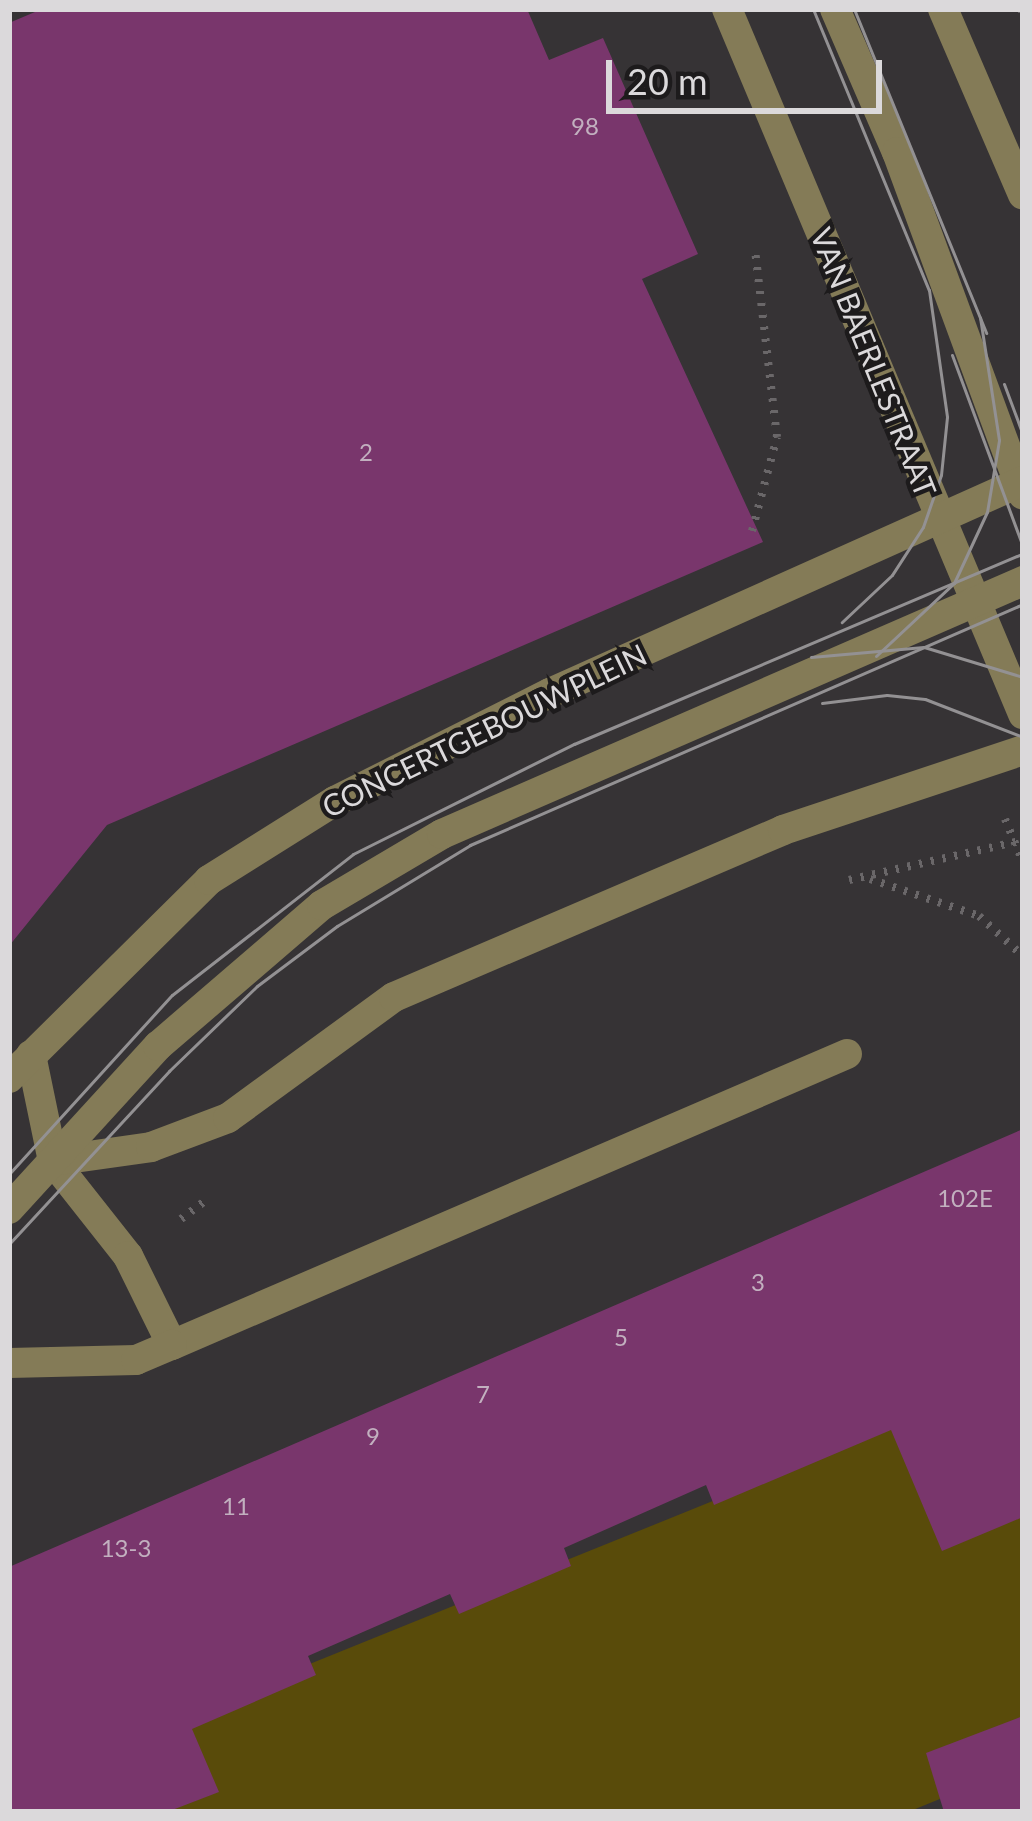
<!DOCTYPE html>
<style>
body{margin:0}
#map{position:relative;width:1032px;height:1821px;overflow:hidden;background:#363335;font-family:Lato,sans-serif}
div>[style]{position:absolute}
.green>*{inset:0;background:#594b0a}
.building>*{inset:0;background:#79366c}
.path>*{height:8px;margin-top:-4px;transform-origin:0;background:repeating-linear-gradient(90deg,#6a6769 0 3px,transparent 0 12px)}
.minor>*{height:30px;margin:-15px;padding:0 15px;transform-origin:15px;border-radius:15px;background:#847b57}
.tram>*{height:3px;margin:-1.5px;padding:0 1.5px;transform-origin:1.5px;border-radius:1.5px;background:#939193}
span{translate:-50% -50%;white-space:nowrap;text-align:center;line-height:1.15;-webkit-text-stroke:9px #1d1b1c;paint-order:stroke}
.number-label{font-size:24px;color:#c2b0bf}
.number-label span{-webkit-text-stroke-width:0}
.street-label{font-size:30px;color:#dbd9db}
.frame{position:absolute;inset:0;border:12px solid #dbd9db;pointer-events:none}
.scale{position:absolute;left:606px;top:60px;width:276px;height:54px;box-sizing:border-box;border:6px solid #dbd9db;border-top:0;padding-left:15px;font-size:36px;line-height:42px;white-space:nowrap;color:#dbd9db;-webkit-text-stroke:9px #1d1b1c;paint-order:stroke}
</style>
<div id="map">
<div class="green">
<div style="clip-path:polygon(985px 1391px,1023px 1485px,1023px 1765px,908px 1812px,94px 1812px,82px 1756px)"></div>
</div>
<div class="building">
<div style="clip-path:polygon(42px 9px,527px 9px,549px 60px,603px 38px,698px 254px,642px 279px,763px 542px,107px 825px,9px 946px,9px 23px)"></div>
<div style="clip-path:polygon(1023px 1129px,1023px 1517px,942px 1551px,891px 1430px,714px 1505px,706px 1485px,564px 1548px,571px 1566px,459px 1614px,450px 1594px,308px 1656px,316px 1675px,192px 1729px,219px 1792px,167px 1812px,9px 1812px,9px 1567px)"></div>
<div style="clip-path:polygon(1023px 1716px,1023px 1812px,944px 1812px,926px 1753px)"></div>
</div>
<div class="path">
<div style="left:1021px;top:9px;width:5px;rotate:68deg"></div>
<div style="left:752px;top:531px;width:97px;rotate:-75.1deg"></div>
<div style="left:777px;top:437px;width:187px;rotate:-96.7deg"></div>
<div style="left:1005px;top:819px;width:47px;rotate:67.3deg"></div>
<div style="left:870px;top:879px;width:115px;rotate:18.7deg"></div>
<div style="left:979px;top:916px;width:59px;rotate:42.3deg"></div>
<div style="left:849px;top:880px;width:179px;rotate:-12.9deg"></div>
<div style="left:181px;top:1219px;width:34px;rotate:-37deg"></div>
</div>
<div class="minor">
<div style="left:727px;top:9px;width:765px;rotate:67.22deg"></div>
<div style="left:835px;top:9px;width:156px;rotate:66.6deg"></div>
<div style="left:897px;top:152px;width:365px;rotate:69.8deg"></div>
<div style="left:943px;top:9px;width:202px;rotate:66.7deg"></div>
<div style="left:31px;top:1055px;width:108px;rotate:78.3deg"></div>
<div style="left:53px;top:1161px;width:121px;rotate:51.7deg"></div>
<div style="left:128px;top:1256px;width:99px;rotate:63.7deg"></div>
<div style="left:172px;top:1345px;width:735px;rotate:-23.32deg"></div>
<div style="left:9px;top:1078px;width:281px;rotate:-44.7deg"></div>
<div style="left:209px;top:880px;width:149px;rotate:-32.1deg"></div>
<div style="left:335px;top:801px;width:241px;rotate:-26.7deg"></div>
<div style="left:550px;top:693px;width:518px;rotate:-24.14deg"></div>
<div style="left:53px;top:1161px;width:99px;rotate:-8.1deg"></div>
<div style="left:151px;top:1147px;width:82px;rotate:-20.6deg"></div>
<div style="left:228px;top:1118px;width:205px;rotate:-36.1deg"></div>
<div style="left:394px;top:997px;width:423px;rotate:-23.2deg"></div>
<div style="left:783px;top:830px;width:253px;rotate:-18.4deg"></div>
<div style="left:9px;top:1209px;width:221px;rotate:-47.6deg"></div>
<div style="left:158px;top:1046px;width:216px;rotate:-40.7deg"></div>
<div style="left:322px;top:905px;width:139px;rotate:-30.6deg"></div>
<div style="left:442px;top:834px;width:634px;rotate:-23.53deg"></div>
<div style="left:9px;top:1363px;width:127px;rotate:-1.4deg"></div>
<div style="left:136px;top:1360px;width:39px;rotate:-23deg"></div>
</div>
<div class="tram">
<div style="left:813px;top:9px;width:304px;rotate:67.6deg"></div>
<div style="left:929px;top:290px;width:128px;rotate:81.9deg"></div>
<div style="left:947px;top:417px;width:58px;rotate:95.9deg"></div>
<div style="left:941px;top:475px;width:55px;rotate:109.1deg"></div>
<div style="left:923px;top:527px;width:57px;rotate:122.9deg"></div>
<div style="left:892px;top:575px;width:69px;rotate:136.8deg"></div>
<div style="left:854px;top:9px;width:350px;rotate:67.8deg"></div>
<div style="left:952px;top:355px;width:205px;rotate:69.7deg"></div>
<div style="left:1004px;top:384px;width:54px;rotate:69.6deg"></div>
<div style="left:876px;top:656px;width:107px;rotate:-43.1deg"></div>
<div style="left:954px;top:583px;width:78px;rotate:-65.1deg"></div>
<div style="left:987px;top:512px;width:73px;rotate:-80.5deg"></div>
<div style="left:999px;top:440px;width:124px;rotate:-98.8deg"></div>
<div style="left:811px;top:657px;width:113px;rotate:-5.1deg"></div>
<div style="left:924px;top:647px;width:103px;rotate:16.9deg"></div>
<div style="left:822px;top:703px;width:65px;rotate:-7deg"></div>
<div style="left:887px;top:695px;width:38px;rotate:6deg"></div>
<div style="left:925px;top:699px;width:105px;rotate:21.2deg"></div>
<div style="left:9px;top:1174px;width:242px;rotate:-47.7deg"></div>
<div style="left:172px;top:995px;width:229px;rotate:-37.9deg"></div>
<div style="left:353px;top:854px;width:247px;rotate:-26.5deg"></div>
<div style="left:574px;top:744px;width:488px;rotate:-23deg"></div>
<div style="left:9px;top:1244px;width:236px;rotate:-47.2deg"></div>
<div style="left:169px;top:1071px;width:122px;rotate:-44deg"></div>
<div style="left:257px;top:986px;width:100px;rotate:-36.9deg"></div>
<div style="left:337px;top:926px;width:156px;rotate:-31.3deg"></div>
<div style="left:470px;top:845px;width:603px;rotate:-23.55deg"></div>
</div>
<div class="number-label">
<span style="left:585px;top:126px">98</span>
<span style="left:366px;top:452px">2</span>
<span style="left:965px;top:1198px">102E</span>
<span style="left:758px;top:1282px">3</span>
<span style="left:621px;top:1337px">5</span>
<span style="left:483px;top:1394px">7</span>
<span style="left:373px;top:1436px">9</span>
<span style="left:236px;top:1506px">11</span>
<span style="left:126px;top:1548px">13-3</span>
</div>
<div class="street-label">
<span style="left:874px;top:362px;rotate:68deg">VAN BAERLESTRAAT</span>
<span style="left:484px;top:730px;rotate:-26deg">CONCERTGEBOUWPLEIN</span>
</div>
<div class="frame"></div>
<div class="scale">20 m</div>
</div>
